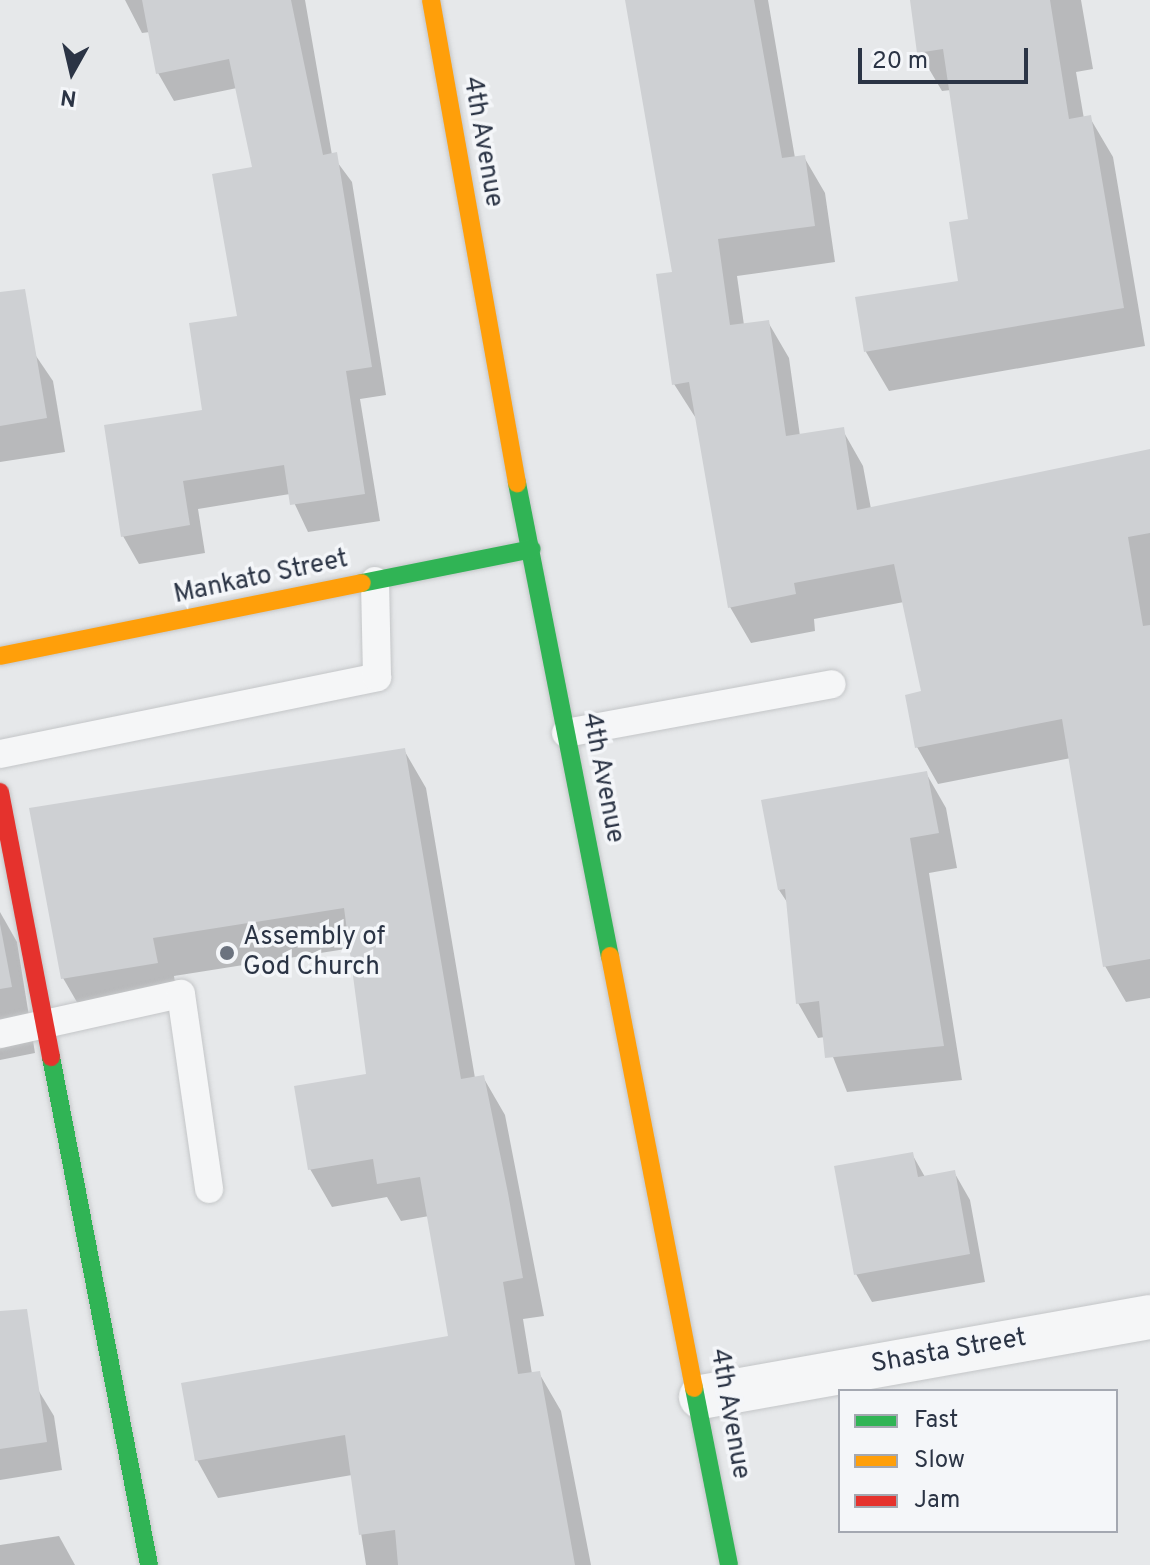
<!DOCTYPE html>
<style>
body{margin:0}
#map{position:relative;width:1150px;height:1565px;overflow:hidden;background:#e6e8ea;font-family:Overpass,sans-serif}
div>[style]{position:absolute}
.shadow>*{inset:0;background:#0003}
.building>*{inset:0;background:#ced0d3}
.roads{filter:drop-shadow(0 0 2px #c4c6c8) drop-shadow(0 0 2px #c4c6c8)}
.lane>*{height:28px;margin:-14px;padding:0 14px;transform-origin:14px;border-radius:14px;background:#f5f6f7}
.street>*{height:44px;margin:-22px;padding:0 22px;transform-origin:22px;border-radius:22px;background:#f5f6f7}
.fast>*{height:18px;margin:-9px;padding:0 9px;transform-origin:9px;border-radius:9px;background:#30b455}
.slow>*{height:18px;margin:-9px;padding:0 9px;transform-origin:9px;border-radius:9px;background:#ff9f0a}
.jam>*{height:18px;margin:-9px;padding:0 9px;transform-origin:9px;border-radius:9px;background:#e5322d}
.dots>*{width:22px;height:22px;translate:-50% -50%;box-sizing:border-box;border:4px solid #f4f6f9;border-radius:50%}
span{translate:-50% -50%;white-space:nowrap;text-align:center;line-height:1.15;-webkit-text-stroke:7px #f4f6f9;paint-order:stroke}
.street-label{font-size:26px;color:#2b3445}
.poi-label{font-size:26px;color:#2b3445}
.left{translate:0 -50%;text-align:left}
.legend{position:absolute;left:838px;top:1389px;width:280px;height:144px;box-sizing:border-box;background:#f4f6f9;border:2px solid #a4a8b1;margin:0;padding:10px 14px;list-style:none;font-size:24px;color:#2b3445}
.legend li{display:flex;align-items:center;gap:16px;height:40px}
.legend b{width:40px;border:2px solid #a4a8b1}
.north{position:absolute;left:32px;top:32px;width:80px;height:80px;-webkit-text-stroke:6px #f4f6f9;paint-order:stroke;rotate:188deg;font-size:22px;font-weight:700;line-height:32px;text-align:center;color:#2b3445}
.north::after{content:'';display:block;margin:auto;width:28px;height:36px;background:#2b3445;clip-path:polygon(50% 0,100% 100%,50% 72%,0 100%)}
.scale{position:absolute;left:858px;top:48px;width:170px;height:36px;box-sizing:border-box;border:4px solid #2b3445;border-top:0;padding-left:10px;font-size:24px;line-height:28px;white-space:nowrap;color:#2b3445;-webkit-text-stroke:6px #f4f6f9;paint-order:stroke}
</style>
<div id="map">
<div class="shadow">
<div style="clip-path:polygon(125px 0,305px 0,332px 155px,352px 182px,386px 395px,360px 399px,380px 521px,308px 532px,290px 494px,198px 509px,205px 553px,139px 564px,123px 536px,205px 412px,239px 318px,254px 168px,237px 88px,174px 101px,158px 73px,150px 32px,142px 33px)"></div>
<div style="clip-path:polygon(630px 0,768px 0,795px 158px,804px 157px,825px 193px,835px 262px,737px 276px,744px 325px,768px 322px,789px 358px,800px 436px,842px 429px,863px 466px,871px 509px,1150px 452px,1150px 998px,1126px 1002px,1105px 966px,1071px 758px,938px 784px,917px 747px,924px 693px,904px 602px,814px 619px,815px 631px,751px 643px,730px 607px,697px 420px,674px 384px,674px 274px)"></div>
<div style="clip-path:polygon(912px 0,1081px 0,1093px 69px,1076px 72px,1084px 119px,1090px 118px,1113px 157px,1145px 346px,889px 391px,866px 352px,858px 298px,961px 283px,971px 220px,951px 90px,942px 91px,919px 52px)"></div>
<div style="clip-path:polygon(0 303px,53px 381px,65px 452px,0 462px)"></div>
<div style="clip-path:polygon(404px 750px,426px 788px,475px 1078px,483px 1077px,505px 1115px,544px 1316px,523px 1319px,532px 1374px,539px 1373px,561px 1411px,591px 1565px,366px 1565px,352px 1475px,218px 1498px,197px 1460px,450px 1338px,429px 1216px,401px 1221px,387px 1197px,332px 1207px,310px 1169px,368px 1076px,352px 948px,174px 976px,178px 1001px,85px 1016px,63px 978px)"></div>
<div style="clip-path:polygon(926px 773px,946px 808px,957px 868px,929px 873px,962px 1080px,847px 1092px,825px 1037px,818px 1038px,798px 1003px,789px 905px,779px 890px)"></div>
<div style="clip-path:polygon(0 912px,17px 942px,35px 1053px,0 1060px)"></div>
<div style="clip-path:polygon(912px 1154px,925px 1177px,954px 1172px,970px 1200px,985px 1282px,872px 1302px,856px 1274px)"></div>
<div style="clip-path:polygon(37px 1388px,54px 1416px,62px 1470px,0 1480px,0 1394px)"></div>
<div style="clip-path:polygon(59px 1536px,75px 1565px,0 1565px,0 1545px)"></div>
</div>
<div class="building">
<div style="clip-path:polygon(142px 0,291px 0,323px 155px,337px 152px,372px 367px,346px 371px,365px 494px,290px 505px,284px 465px,183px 481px,190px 525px,121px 537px,104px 425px,202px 410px,189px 323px,237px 316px,212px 174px,252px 167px,229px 59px,156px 74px)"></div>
<div style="clip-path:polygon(625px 0,754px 0,782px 158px,805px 155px,815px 226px,718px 239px,730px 325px,769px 320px,786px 436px,844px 427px,857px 510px,1150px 449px,1150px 533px,1128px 537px,1143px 626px,1150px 625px,1150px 959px,1103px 967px,1062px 719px,915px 748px,905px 695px,921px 691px,894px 564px,794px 583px,796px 594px,728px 608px,689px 382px,672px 385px,656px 274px,672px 272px)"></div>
<div style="clip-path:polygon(910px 0,1050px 0,1069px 119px,1091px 115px,1124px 308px,864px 352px,855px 297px,958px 281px,949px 222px,968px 219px,943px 49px,917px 53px)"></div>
<div style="clip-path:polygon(25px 289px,47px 418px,0 426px,0 292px)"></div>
<div style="clip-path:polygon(405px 748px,461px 1079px,484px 1075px,508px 1193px,523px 1278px,503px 1282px,518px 1374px,540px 1371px,575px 1565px,398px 1565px,395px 1530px,359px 1535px,345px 1435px,195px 1461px,181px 1383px,448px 1336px,420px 1177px,377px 1184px,373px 1159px,308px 1170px,294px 1086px,366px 1074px,344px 908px,153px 938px,158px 963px,61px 979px,29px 808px)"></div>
<div style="clip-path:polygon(927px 771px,939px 833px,910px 838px,944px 1046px,825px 1058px,819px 1001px,796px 1004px,785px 889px,778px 890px,761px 800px)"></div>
<div style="clip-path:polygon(0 924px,12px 987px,0 989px)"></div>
<div style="clip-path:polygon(913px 1152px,918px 1177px,955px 1170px,970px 1254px,854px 1275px,834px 1166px)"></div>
<div style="clip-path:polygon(27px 1309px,47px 1442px,0 1449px,0 1311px)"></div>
</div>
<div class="roads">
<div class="lane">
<div style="left:566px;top:733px;width:270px;rotate:-10.4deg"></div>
<div style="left:0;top:754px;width:385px;rotate:-11.5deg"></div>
<div style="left:377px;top:677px;width:96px;rotate:-91.2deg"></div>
<div style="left:0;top:1034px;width:185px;rotate:-12.5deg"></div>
<div style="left:181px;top:994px;width:197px;rotate:81.8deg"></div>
</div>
<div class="street">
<div style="left:701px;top:1397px;width:456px;rotate:-10.1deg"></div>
</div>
<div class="fast">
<div style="left:517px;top:483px;width:482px;rotate:78.9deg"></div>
<div style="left:362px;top:583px;width:173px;rotate:-11.3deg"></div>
<div style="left:51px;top:1057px;width:517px;rotate:79.08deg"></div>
<div style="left:694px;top:1388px;width:180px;rotate:78.8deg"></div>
</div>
<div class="slow">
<div style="left:431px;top:0;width:491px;rotate:79.9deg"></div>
<div style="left:0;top:656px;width:369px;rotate:-11.4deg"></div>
<div style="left:610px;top:956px;width:440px;rotate:79deg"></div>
</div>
<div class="jam">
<div style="left:0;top:792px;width:270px;rotate:79.1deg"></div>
</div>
</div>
<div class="dots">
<div style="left:227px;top:953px;background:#6c737f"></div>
</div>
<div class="street-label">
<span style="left:482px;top:142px;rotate:80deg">4th Avenue</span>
<span style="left:261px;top:578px;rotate:-12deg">Mankato Street</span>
<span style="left:602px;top:778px;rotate:79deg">4th Avenue</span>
<span style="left:949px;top:1352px;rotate:-10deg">Shasta Street</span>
<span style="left:729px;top:1414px;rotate:80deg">4th Avenue</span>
</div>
<div class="poi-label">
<span class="left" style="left:243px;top:953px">Assembly of<br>God Church</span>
</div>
<ul class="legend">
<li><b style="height:10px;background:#30b455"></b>Fast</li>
<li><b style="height:10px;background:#ff9f0a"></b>Slow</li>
<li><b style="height:10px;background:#e5322d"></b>Jam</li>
</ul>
<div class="north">N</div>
<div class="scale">20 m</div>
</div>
